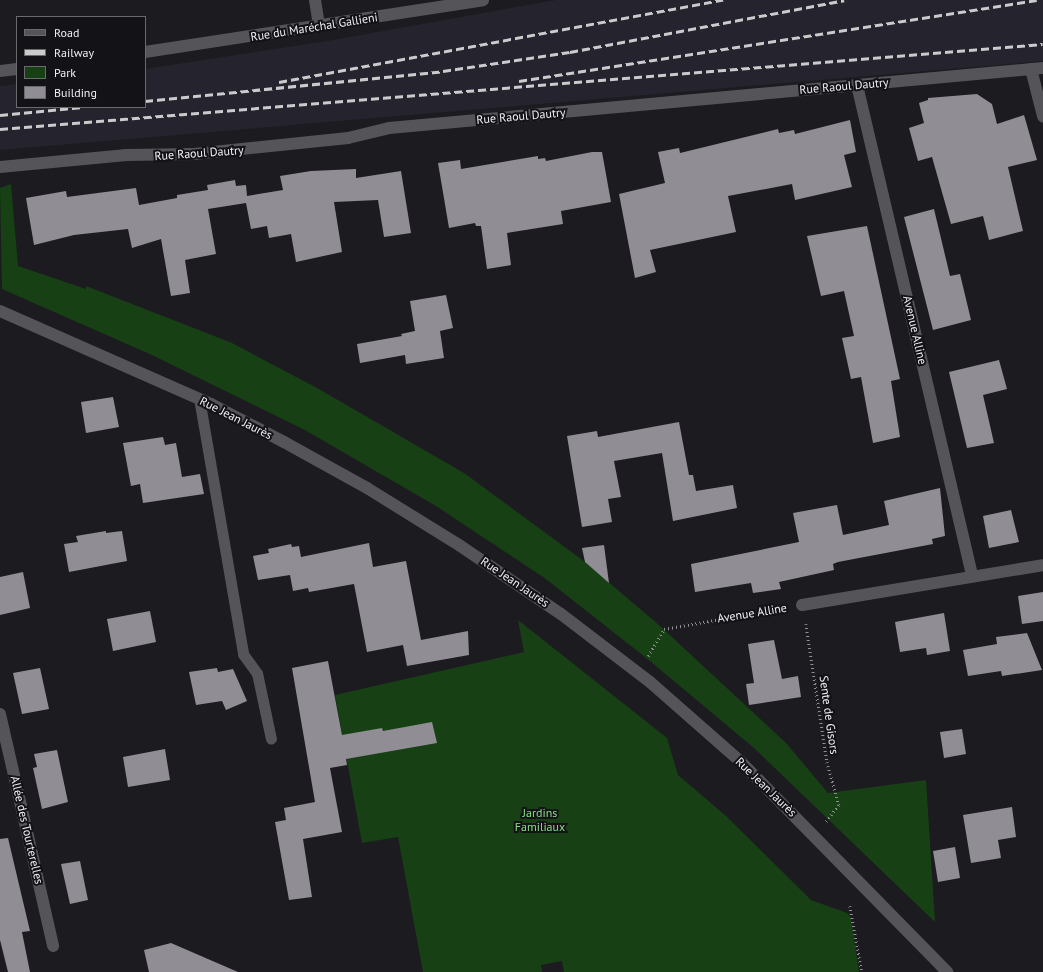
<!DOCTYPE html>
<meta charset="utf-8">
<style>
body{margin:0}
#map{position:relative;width:1043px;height:972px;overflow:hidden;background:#1c1b1f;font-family:"PT Sans",sans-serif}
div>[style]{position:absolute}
.built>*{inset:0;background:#25232d}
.green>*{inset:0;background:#174015}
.building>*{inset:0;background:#908e94}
.path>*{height:2.5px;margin-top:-1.25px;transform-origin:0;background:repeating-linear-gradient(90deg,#8f8e92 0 1px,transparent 0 4px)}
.lane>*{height:11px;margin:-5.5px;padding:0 5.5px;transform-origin:5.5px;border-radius:5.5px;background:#555459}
.street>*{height:12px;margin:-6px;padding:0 6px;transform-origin:6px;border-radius:6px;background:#555459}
.rail>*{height:3px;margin-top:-1.5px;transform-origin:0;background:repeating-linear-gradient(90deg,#cbcbce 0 8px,transparent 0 12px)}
span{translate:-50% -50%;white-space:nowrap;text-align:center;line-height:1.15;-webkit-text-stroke:4px #131216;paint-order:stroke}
.street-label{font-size:12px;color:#f0f0f3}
.park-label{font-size:12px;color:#8ade84}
.legend{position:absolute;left:16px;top:16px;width:130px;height:92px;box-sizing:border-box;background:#131216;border:1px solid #6b6b6e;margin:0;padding:5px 7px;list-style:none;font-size:12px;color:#f0f0f3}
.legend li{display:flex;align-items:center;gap:8px;height:20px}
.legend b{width:20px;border:1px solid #6b6b6e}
</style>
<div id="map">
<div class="built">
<div style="clip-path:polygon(556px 0,1043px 0,1043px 61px,0 150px,0 86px,17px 84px,17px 107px,145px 107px,145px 69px,327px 41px)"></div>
</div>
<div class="green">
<div style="clip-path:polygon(11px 184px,18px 266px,86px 289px,86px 286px,232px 343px,317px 388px,464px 473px,585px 562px,660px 626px,786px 743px,828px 793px,926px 780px,935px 922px,754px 748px,650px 661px,546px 579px,436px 506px,305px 430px,152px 355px,2px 289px,0 188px)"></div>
<div style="clip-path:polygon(518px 620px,667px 738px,678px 775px,726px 816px,811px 900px,847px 913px,851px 918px,859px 972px,564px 972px,562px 961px,541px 965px,542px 972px,423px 972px,398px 837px,362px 843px,335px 695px,524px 652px)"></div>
</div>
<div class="building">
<div style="clip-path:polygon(977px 94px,992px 104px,997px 124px,1024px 115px,1037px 160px,1008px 167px,1023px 231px,989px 240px,983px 216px,951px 224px,932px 157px,918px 161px,909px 128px,924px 123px,919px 103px,928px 100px,928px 98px)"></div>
<div style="clip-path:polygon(850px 120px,856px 152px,844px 155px,852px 187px,795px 200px,792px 184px,728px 196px,736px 232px,650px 250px,656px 272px,635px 278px,619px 194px,665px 183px,658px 152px,679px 148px,680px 153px,778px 129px,779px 133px,794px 130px,795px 134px)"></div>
<div style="clip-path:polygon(592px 152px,602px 152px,611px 202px,561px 211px,563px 224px,507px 233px,511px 265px,487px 269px,481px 226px,476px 226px,475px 223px,449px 228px,438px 163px,460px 160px,461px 169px,538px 156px,538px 159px,545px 158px,546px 161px)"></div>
<div style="clip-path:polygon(356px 169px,356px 178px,401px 171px,411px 233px,384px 237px,378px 200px,334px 202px,342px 252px,296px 262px,291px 234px,269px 238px,267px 226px,251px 229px,246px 203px,208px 209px,216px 254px,185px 260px,190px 293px,171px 296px,161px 239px,132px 248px,128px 229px,74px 235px,34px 245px,26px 198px,66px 191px,67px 197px,136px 188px,139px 205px,177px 198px,177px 195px,208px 190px,207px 185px,235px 180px,236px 186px,246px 185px,247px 196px,283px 190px,280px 176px,311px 171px)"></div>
<div style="clip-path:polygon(934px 209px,950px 276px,960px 274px,971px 320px,933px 330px,904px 217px)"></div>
<div style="clip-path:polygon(867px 226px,900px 379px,891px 381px,900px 437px,873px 443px,861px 377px,851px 379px,842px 338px,854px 336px,844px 291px,821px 296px,807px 236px)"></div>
<div style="clip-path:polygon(446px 295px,453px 328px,440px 331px,444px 358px,406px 364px,405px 355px,360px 363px,357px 344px,402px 336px,401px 334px,415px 331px,410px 301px)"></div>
<div style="clip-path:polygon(999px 360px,1007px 389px,983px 395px,994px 443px,967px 448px,949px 372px)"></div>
<div style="clip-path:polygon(113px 397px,119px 427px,86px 433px,81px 402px)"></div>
<div style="clip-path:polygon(679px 422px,689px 475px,693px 475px,696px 491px,733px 485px,737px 508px,673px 521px,662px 453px,614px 461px,621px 497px,608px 499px,612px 522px,582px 527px,567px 436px,597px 431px,598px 437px)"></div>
<div style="clip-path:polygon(163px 437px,165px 445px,176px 443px,182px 477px,200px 474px,204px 494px,143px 503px,140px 484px,131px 486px,123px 443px)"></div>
<div style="clip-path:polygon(940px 488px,945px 536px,932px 539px,933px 544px,838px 562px,833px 564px,834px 570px,779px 582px,781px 589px,753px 593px,751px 583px,695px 592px,691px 564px,799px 542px,793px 513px,837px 505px,843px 535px,889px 525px,884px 501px)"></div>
<div style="clip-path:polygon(1011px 510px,1019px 542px,989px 548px,983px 516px)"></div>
<div style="clip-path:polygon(106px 531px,106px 533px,122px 531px,127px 561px,69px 572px,64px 544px,78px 542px,76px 536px)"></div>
<div style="clip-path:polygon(369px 543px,373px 567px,406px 561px,421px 640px,468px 631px,469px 655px,407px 666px,403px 645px,367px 652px,354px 584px,309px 592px,308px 588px,293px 591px,290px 575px,258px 580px,253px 556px,269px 553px,268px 549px,291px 544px,292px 547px,299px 546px,301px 557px)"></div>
<div style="clip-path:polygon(604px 545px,609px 583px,585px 562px,582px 548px)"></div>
<div style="clip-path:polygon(23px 572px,30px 608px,0 615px,0 577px)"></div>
<div style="clip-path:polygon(1043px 592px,1043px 621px,1022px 624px,1018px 596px)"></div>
<div style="clip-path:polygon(150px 611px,156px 642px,113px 651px,107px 619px)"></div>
<div style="clip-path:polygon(944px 613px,950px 651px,927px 655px,926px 648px,900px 652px,895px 622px)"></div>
<div style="clip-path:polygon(1027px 633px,1042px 670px,1002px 676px,1001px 671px,968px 676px,963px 650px,997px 644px,996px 637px)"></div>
<div style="clip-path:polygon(774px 640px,782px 679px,798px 676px,801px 697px,749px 705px,746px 684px,754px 683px,748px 644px)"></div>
<div style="clip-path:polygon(328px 661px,342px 735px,382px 728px,383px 731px,432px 722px,437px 743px,346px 759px,347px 765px,330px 768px,342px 832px,303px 839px,312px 897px,289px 900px,275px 822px,286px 820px,284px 808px,315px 802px,292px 668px)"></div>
<div style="clip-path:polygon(40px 668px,49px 709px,22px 714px,13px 673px)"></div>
<div style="clip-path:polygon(217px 668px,218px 672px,233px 669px,247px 701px,226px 710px,222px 701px,196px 705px,189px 672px)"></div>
<div style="clip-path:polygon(962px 729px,966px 754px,944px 758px,940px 732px)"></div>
<div style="clip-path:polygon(165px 749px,170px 780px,128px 787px,123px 757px)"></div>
<div style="clip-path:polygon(57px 750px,68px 802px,42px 809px,33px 768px,37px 767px,34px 754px)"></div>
<div style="clip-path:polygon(1012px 807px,1016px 837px,998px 840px,1001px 858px,971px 863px,963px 815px)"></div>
<div style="clip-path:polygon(8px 838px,30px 931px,22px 932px,30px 972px,8px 972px,0 940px,0 839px)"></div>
<div style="clip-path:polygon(955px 847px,960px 878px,938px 882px,933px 851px)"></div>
<div style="clip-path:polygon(80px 861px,88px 900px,70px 904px,61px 864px)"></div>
<div style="clip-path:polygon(171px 943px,238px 972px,149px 972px,144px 950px)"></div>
</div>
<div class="path">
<div style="left:806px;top:624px;width:140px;rotate:81.3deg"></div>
<div style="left:827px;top:762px;width:45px;rotate:74.4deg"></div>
<div style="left:839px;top:805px;width:21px;rotate:127deg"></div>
<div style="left:648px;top:656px;width:31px;rotate:-59deg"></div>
<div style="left:664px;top:629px;width:121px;rotate:-10deg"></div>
<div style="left:850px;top:906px;width:67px;rotate:79.7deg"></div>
</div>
<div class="lane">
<div style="left:199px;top:398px;width:260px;rotate:80.2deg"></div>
<div style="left:243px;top:654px;width:24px;rotate:54deg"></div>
<div style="left:257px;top:673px;width:67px;rotate:78deg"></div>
</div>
<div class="street">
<div style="left:315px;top:0;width:26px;rotate:81deg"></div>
<div style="left:145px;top:52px;width:342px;rotate:-8.7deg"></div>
<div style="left:1031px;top:69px;width:49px;rotate:75.7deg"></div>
<div style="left:0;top:71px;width:17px;rotate:-7deg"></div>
<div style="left:857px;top:85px;width:503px;rotate:76.79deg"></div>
<div style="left:0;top:167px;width:127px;rotate:-5.4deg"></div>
<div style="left:126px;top:155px;width:68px;rotate:-0.8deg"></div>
<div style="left:194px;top:154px;width:155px;rotate:-5.9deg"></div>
<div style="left:348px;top:138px;width:42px;rotate:-13.7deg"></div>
<div style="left:389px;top:128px;width:657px;rotate:-5.24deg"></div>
<div style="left:0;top:311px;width:231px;rotate:23.8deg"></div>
<div style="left:211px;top:404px;width:82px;rotate:27.5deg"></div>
<div style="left:284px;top:442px;width:95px;rotate:29deg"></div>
<div style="left:367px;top:488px;width:108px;rotate:31.8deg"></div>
<div style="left:459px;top:545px;width:123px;rotate:34.1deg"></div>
<div style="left:561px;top:614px;width:112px;rotate:37.4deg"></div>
<div style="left:650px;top:682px;width:120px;rotate:41.3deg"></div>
<div style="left:740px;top:761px;width:296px;rotate:45.5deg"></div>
<div style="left:802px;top:605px;width:244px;rotate:-9.4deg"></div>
<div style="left:0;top:714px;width:238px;rotate:77.1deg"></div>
</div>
<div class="rail">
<div style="left:519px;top:81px;width:524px;rotate:-8.89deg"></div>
<div style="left:279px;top:82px;width:452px;rotate:-10.5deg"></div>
<div style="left:145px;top:101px;width:300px;rotate:-5.7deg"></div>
<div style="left:443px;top:71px;width:128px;rotate:-8.5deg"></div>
<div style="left:570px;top:52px;width:279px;rotate:-10.7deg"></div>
<div style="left:0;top:115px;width:83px;rotate:-5.5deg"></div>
<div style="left:0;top:129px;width:1046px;rotate:-4.66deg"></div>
</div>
<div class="street-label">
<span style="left:314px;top:27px;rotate:-9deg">Rue du Maréchal Gallieni</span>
<span style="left:844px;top:86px;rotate:-5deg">Rue Raoul Dautry</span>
<span style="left:521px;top:116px;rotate:-5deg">Rue Raoul Dautry</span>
<span style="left:199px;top:153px;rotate:-4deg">Rue Raoul Dautry</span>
<span style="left:915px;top:330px;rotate:77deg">Avenue Alline</span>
<span style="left:236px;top:418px;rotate:27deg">Rue Jean Jaurès</span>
<span style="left:515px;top:582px;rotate:34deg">Rue Jean Jaurès</span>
<span style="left:752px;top:613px;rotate:-9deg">Avenue Alline</span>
<span style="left:829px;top:715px;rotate:82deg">Sente de Gisors</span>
<span style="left:766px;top:787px;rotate:44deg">Rue Jean Jaurès</span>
<span style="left:27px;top:830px;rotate:77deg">Allée des Tourterelles</span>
</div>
<div class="park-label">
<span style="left:540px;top:820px">Jardins<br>Familiaux</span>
</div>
<ul class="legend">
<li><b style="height:5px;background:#555459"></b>Road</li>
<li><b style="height:5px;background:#cbcbce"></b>Railway</li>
<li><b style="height:11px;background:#174015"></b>Park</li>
<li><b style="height:11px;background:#908e94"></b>Building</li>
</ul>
</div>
